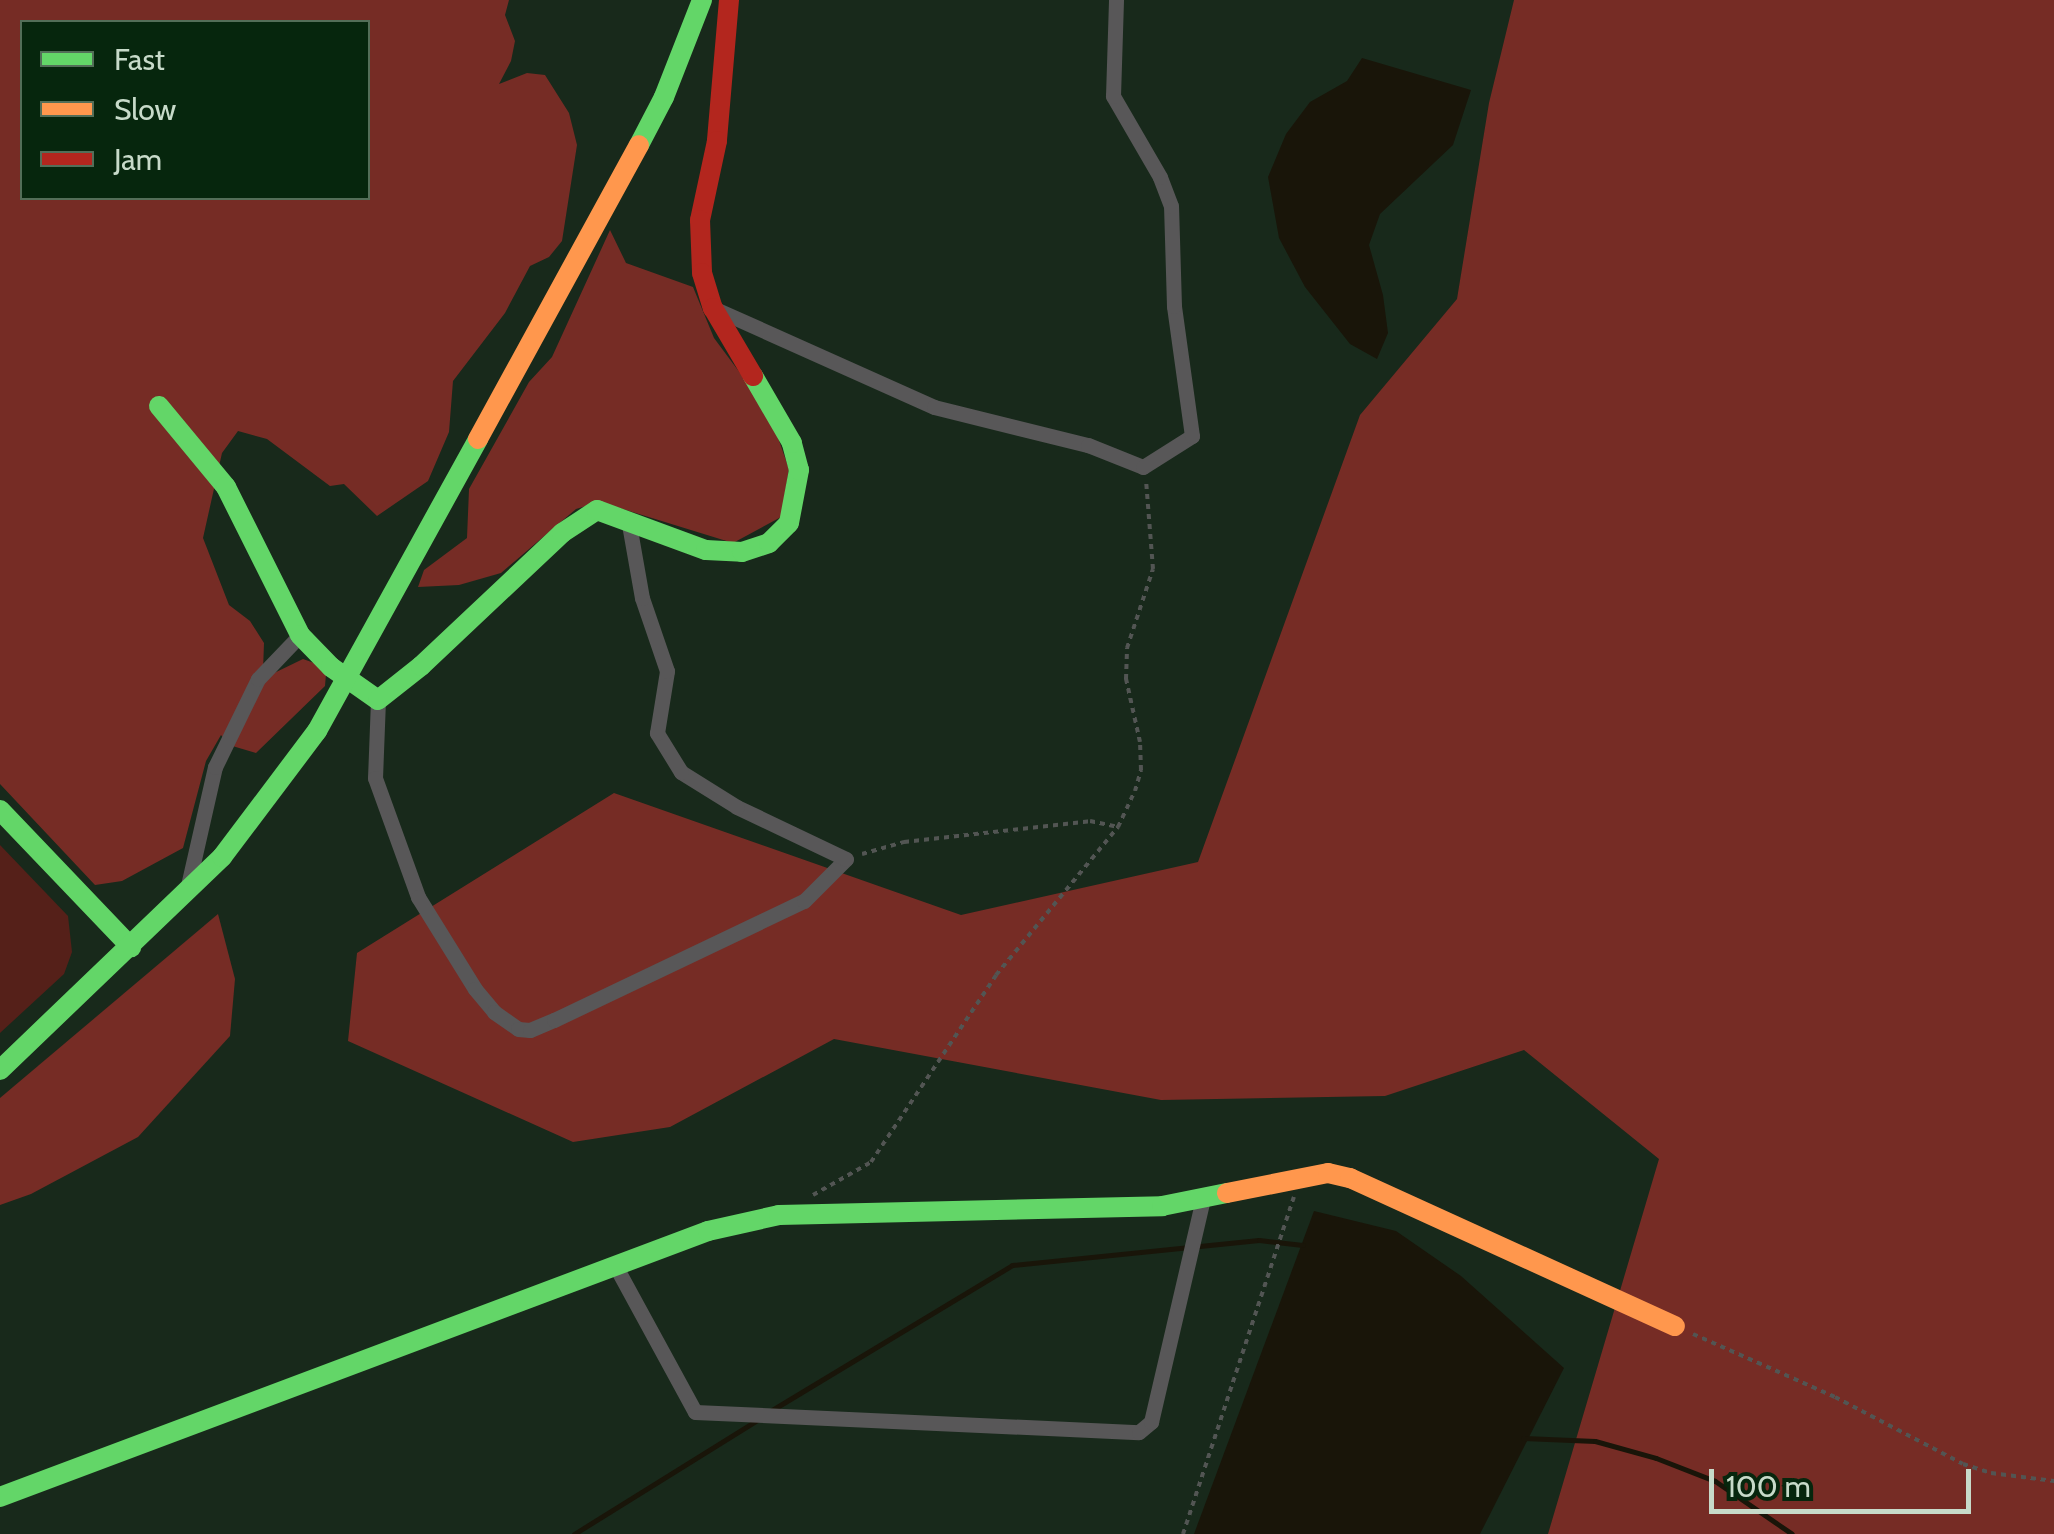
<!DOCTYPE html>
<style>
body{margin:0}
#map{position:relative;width:2054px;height:1534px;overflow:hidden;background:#18291b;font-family:Cabin,sans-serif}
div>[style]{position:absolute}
.green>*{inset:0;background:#552019}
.forest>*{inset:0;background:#762c25}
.water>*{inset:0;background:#191509}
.stream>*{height:5px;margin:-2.5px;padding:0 2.5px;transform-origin:2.5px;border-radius:2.5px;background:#191509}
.path>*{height:4px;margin-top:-2px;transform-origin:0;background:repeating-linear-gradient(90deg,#525553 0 5px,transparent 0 10px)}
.street>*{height:15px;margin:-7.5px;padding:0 7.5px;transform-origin:7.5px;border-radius:7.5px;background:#585758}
.fast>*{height:20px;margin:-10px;padding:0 10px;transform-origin:10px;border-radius:10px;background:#63d668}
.slow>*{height:20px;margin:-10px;padding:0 10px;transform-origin:10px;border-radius:10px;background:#ff974d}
.jam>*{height:20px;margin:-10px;padding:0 10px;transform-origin:10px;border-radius:10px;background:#b3261e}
span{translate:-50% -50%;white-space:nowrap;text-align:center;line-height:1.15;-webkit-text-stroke:10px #06260d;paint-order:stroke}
.legend{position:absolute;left:20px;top:20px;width:350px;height:180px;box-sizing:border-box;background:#06260d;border:2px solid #536e58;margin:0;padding:12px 18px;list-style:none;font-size:30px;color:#c7dac9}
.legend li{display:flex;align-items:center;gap:20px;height:50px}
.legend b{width:50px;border:2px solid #536e58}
.scale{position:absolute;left:1709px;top:1469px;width:262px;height:45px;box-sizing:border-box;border:5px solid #c7dac9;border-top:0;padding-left:12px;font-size:30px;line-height:35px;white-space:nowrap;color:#c7dac9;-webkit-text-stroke:8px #06260d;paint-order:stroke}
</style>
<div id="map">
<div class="green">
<div style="clip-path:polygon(0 845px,68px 916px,72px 952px,64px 974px,0 1033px)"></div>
</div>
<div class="forest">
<div style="clip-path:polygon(evenodd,0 0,509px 0,505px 15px,515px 41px,511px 61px,499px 84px,527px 73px,545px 75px,569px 113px,577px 145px,562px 241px,549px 257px,530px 266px,505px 313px,453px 381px,449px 432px,428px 481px,377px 516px,344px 484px,330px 486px,267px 439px,238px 431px,222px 453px,203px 538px,229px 605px,250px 621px,264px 643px,263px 671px,270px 675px,303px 659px,317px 664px,326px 674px,325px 686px,256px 753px,229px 745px,221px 735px,206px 761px,183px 848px,122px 881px,95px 885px,0 784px,0 0,22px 22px,368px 22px,368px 198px,22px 198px,22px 22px)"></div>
<div style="clip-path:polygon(1514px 0,2054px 0,2054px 1534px,1548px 1534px,1659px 1159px,1524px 1050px,1385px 1096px,1161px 1100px,834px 1039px,670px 1127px,573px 1142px,348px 1041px,357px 953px,614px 793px,961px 915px,1198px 862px,1360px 415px,1457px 299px,1489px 103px)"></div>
<div style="clip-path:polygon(610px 230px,626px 263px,693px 287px,714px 338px,769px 412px,789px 469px,781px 517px,733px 543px,600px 502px,576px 509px,501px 573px,459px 585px,418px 587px,424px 570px,467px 538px,469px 489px,529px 382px,552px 357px)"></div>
<div style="clip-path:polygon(218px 914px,235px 979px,230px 1036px,138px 1137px,31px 1194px,0 1205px,0 1098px)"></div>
</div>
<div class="water">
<div style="clip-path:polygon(1362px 58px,1471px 90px,1453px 145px,1380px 214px,1369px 245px,1383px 295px,1388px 333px,1377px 359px,1350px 344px,1305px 287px,1279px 238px,1268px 177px,1286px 134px,1310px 102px,1347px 81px)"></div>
<div style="clip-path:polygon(1314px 1211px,1396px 1231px,1461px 1276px,1564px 1368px,1480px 1534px,1194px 1534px)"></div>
</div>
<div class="stream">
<div style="left:772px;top:1410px;width:280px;rotate:-31.1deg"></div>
<div style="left:1012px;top:1265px;width:248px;rotate:-5.8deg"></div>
<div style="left:1259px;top:1240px;width:44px;rotate:6.5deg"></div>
<div style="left:1523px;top:1438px;width:72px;rotate:2.4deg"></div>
<div style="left:1595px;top:1441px;width:63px;rotate:15.6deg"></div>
<div style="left:1656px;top:1458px;width:63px;rotate:21.3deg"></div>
<div style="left:1715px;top:1481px;width:93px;rotate:34.5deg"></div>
<div style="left:574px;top:1534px;width:218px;rotate:-31.9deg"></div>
</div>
<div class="path">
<div style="left:862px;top:854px;width:44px;rotate:-15.9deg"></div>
<div style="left:904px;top:842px;width:187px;rotate:-6.4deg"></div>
<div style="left:1090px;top:821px;width:29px;rotate:12deg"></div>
<div style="left:813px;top:1195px;width:67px;rotate:-29.6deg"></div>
<div style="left:871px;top:1162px;width:225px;rotate:-56.2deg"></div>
<div style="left:996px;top:975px;width:192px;rotate:-50.5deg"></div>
<div style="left:1118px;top:827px;width:40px;rotate:-65deg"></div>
<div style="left:1135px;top:791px;width:22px;rotate:-74deg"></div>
<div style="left:1141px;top:770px;width:28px;rotate:-92deg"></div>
<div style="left:1140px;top:742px;width:65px;rotate:-102.5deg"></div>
<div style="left:1126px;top:679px;width:31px;rotate:-88deg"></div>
<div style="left:1127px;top:648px;width:83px;rotate:-71.8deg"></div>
<div style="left:1153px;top:569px;width:88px;rotate:-94.5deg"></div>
<div style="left:1693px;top:1334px;width:155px;rotate:23.9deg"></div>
<div style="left:1835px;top:1397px;width:144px;rotate:27.6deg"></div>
<div style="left:1963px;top:1464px;width:29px;rotate:18deg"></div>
<div style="left:1991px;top:1473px;width:64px;rotate:7.2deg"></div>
<div style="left:1183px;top:1534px;width:355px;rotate:-71.8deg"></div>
</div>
<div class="street">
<div style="left:713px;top:308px;width:242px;rotate:24.1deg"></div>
<div style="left:934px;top:407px;width:159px;rotate:13.9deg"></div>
<div style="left:1088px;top:445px;width:59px;rotate:21.8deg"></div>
<div style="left:1143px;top:467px;width:58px;rotate:-32.3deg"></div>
<div style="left:1192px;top:436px;width:131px;rotate:-97.9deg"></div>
<div style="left:1174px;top:306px;width:100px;rotate:-91.7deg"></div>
<div style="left:1171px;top:206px;width:31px;rotate:-111deg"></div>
<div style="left:1160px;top:177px;width:94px;rotate:-120.1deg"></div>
<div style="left:1113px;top:96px;width:96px;rotate:-88.2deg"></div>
<div style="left:378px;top:700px;width:78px;rotate:92.2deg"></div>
<div style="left:375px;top:778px;width:127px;rotate:70.1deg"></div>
<div style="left:418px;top:897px;width:108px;rotate:58.2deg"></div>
<div style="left:475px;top:989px;width:30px;rotate:50deg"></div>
<div style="left:494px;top:1012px;width:29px;rotate:35deg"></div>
<div style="left:518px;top:1029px;width:12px;rotate:5deg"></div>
<div style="left:530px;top:1030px;width:26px;rotate:-23deg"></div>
<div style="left:554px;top:1020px;width:277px;rotate:-25.5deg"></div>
<div style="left:804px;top:901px;width:59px;rotate:-45deg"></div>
<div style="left:846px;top:859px;width:121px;rotate:-154.5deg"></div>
<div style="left:737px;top:807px;width:66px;rotate:-148deg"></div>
<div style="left:681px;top:772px;width:46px;rotate:-121.6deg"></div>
<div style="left:657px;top:733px;width:63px;rotate:-80.8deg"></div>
<div style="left:667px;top:671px;width:77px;rotate:-108.9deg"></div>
<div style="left:642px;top:598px;width:80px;rotate:-100deg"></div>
<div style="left:187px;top:890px;width:126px;rotate:-77.2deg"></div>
<div style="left:215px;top:767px;width:98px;rotate:-64deg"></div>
<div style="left:258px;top:679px;width:61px;rotate:-46.3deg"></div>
<div style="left:616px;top:1267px;width:165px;rotate:61.4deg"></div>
<div style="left:695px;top:1412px;width:444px;rotate:2.6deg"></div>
<div style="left:1139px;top:1432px;width:16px;rotate:-40deg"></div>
<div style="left:1151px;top:1422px;width:229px;rotate:-76.9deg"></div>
</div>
<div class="fast">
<div style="left:639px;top:145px;width:54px;rotate:-62.5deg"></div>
<div style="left:664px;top:97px;width:104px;rotate:-68.6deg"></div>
<div style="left:159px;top:406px;width:105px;rotate:50.4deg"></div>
<div style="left:226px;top:487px;width:165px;rotate:63.4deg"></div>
<div style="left:300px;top:635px;width:45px;rotate:45.9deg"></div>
<div style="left:331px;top:667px;width:57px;rotate:35.1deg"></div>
<div style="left:378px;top:700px;width:55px;rotate:-38.3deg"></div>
<div style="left:421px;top:666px;width:194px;rotate:-43.3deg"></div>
<div style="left:562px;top:533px;width:42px;rotate:-33.3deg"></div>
<div style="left:597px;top:510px;width:116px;rotate:20.2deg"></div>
<div style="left:706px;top:550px;width:36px;rotate:3deg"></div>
<div style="left:742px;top:552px;width:28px;rotate:-18deg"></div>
<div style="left:769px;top:543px;width:28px;rotate:-45deg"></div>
<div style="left:789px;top:523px;width:54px;rotate:-79.3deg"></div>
<div style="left:799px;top:470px;width:28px;rotate:-105deg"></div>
<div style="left:792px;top:443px;width:78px;rotate:-120.2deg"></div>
<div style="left:0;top:810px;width:190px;rotate:46.3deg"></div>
<div style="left:0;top:1070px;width:308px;rotate:-43.8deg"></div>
<div style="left:222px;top:857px;width:158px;rotate:-53deg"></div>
<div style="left:317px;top:731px;width:333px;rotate:-61.1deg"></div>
<div style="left:0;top:1497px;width:756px;rotate:-20.59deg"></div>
<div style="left:708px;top:1231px;width:73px;rotate:-12.7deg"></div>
<div style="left:779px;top:1215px;width:383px;rotate:-1.3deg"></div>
<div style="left:1162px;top:1206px;width:66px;rotate:-11.3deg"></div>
</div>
<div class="slow">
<div style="left:478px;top:439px;width:335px;rotate:-61.3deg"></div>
<div style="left:1227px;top:1193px;width:103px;rotate:-11.2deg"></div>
<div style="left:1328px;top:1173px;width:23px;rotate:13deg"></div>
<div style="left:1350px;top:1178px;width:357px;rotate:24.5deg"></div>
</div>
<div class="jam">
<div style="left:729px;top:0;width:142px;rotate:94.9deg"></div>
<div style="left:717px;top:141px;width:81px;rotate:102.1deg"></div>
<div style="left:700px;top:220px;width:53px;rotate:87.8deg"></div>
<div style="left:702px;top:273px;width:37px;rotate:73deg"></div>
<div style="left:713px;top:308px;width:79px;rotate:59.5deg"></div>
</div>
<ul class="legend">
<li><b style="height:12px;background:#63d668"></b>Fast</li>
<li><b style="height:12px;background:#ff974d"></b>Slow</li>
<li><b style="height:12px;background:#b3261e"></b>Jam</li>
</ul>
<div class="scale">100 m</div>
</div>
